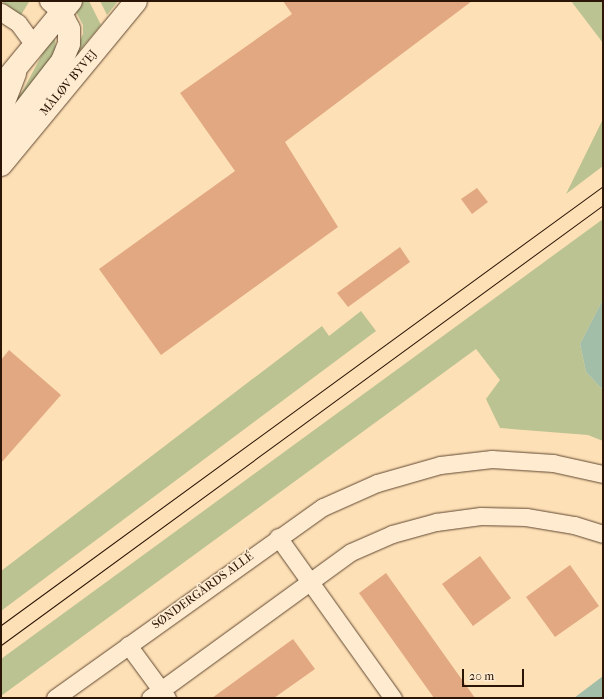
<!DOCTYPE html>
<meta charset="utf-8">
<style>
body{margin:0}
#map{position:relative;width:604px;height:699px;overflow:hidden;background:#fee0b6;font-family:"IM FELL French Canon",serif}
div>[style]{position:absolute}
.green>*{inset:0;background:#bbc392}
.water>*{inset:0;background:#a2bea8}
.building>*{inset:0;background:#e1a882}
.roads{filter:drop-shadow(0 0 1px #604832) drop-shadow(0 0 1px #604832)}
.street>*{height:17px;margin:-8.5px;padding:0 8.5px;transform-origin:8.5px;border-radius:8.5px;background:#feebd0}
.secondary>*{height:22px;margin:-11px;padding:0 11px;transform-origin:11px;border-radius:11px;background:#feebd0}
.tram>*{height:1px;margin:-0.5px;padding:0 0.5px;transform-origin:0.5px;border-radius:0.5px;background:#2b1506}
span{translate:-50% -50%;white-space:nowrap;text-align:center;line-height:1.15;-webkit-text-stroke:3.5px #feebd0;paint-order:stroke}
.street-label{font-size:12px;color:#2b1506}
.frame{position:absolute;inset:0;border:2px solid #2b1506;pointer-events:none}
.scale{position:absolute;left:462px;top:669px;width:62px;height:18px;box-sizing:border-box;border:2px solid #2b1506;border-top:0;padding-left:5px;font-size:12px;line-height:14px;white-space:nowrap;color:#2b1506;-webkit-text-stroke:3px #feebd0;paint-order:stroke}
</style>
<div id="map">
<div class="green">
<div style="clip-path:polygon(1px 1px,27px 1px,29px 2px,21px 15px)"></div>
<div style="clip-path:polygon(83px 1px,89px 1px,101px 25px,71px 61px,83px 34px,83px 25px,75px 10px)"></div>
<div style="clip-path:polygon(100px 1px,118px 1px,107px 15px)"></div>
<div style="clip-path:polygon(571px 1px,603px 1px,603px 43px)"></div>
<div style="clip-path:polygon(55px 38px,56px 54px,1px 129px,1px 120px,22px 92px,44px 51px)"></div>
<div style="clip-path:polygon(603px 119px,603px 166px,566px 194px)"></div>
<div style="clip-path:polygon(603px 219px,603px 299px,580px 344px,586px 372px,603px 390px,603px 441px,588px 435px,500px 428px,486px 399px,500px 380px,476px 349px,1px 696px,1px 659px)"></div>
<div style="clip-path:polygon(361px 311px,376px 331px,1px 611px,1px 571px,322px 326px,329px 336px)"></div>
</div>
<div class="water">
<div style="clip-path:polygon(603px 299px,603px 390px,586px 372px,580px 344px)"></div>
<div style="clip-path:polygon(603px 676px,603px 698px,574px 698px)"></div>
</div>
<div class="building">
<div style="clip-path:polygon(283px 1px,472px 1px,285px 142px,338px 227px,161px 355px,99px 269px,235px 171px,180px 93px,292px 14px)"></div>
<div style="clip-path:polygon(477px 188px,488px 202px,472px 214px,461px 199px)"></div>
<div style="clip-path:polygon(400px 247px,410px 262px,348px 307px,337px 293px)"></div>
<div style="clip-path:polygon(9px 350px,61px 395px,1px 463px,1px 360px)"></div>
<div style="clip-path:polygon(480px 556px,511px 598px,473px 626px,442px 584px)"></div>
<div style="clip-path:polygon(570px 565px,599px 606px,555px 637px,526px 597px)"></div>
<div style="clip-path:polygon(386px 573px,475px 698px,434px 698px,359px 593px)"></div>
<div style="clip-path:polygon(293px 639px,315px 669px,274px 698px,212px 698px)"></div>
</div>
<div class="roads">
<div class="street">
<div style="left:48px;top:1px;width:18px;rotate:43deg"></div>
<div style="left:1px;top:12px;width:20px;rotate:33deg"></div>
<div style="left:18px;top:23px;width:27px;rotate:54deg"></div>
<div style="left:278px;top:537px;width:198px;rotate:54.5deg"></div>
<div style="left:128px;top:645px;width:66px;rotate:53.7deg"></div>
<div style="left:55px;top:698px;width:329px;rotate:-35.5deg"></div>
<div style="left:323px;top:507px;width:59px;rotate:-24deg"></div>
<div style="left:377px;top:483px;width:66px;rotate:-15.9deg"></div>
<div style="left:440px;top:465px;width:52px;rotate:-6.6deg"></div>
<div style="left:492px;top:459px;width:61px;rotate:3.8deg"></div>
<div style="left:553px;top:463px;width:51px;rotate:12.4deg"></div>
<div style="left:150px;top:698px;width:248px;rotate:-36deg"></div>
<div style="left:351px;top:552px;width:45px;rotate:-23.7deg"></div>
<div style="left:392px;top:534px;width:46px;rotate:-15.3deg"></div>
<div style="left:436px;top:522px;width:45px;rotate:-7.6deg"></div>
<div style="left:481px;top:516px;width:45px;rotate:1.3deg"></div>
<div style="left:526px;top:517px;width:49px;rotate:9.5deg"></div>
<div style="left:574px;top:525px;width:30px;rotate:17deg"></div>
</div>
<div class="secondary">
<div style="left:1px;top:86px;width:110px;rotate:-50.5deg"></div>
<div style="left:1px;top:110px;width:40px;rotate:-69deg"></div>
<div style="left:1px;top:161px;width:30px;rotate:-78deg"></div>
<div style="left:7px;top:132px;width:90px;rotate:-52.2deg"></div>
<div style="left:62px;top:61px;width:18px;rotate:-68deg"></div>
<div style="left:69px;top:44px;width:15px;rotate:-90deg"></div>
<div style="left:69px;top:29px;width:18px;rotate:-117deg"></div>
<div style="left:1px;top:165px;width:212px;rotate:-50.5deg"></div>
</div>
</div>
<div class="tram">
<div style="left:1px;top:625px;width:745px;rotate:-36.1deg"></div>
<div style="left:1px;top:645px;width:746px;rotate:-36.16deg"></div>
</div>
<div class="street-label">
<span style="left:69px;top:83px;rotate:-50deg">MÅLØV BYVEJ</span>
<span style="left:203px;top:591px;rotate:-36deg">SØNDERGÅRDS ALLÉ</span>
</div>
<div class="frame"></div>
<div class="scale">20 m</div>
</div>
